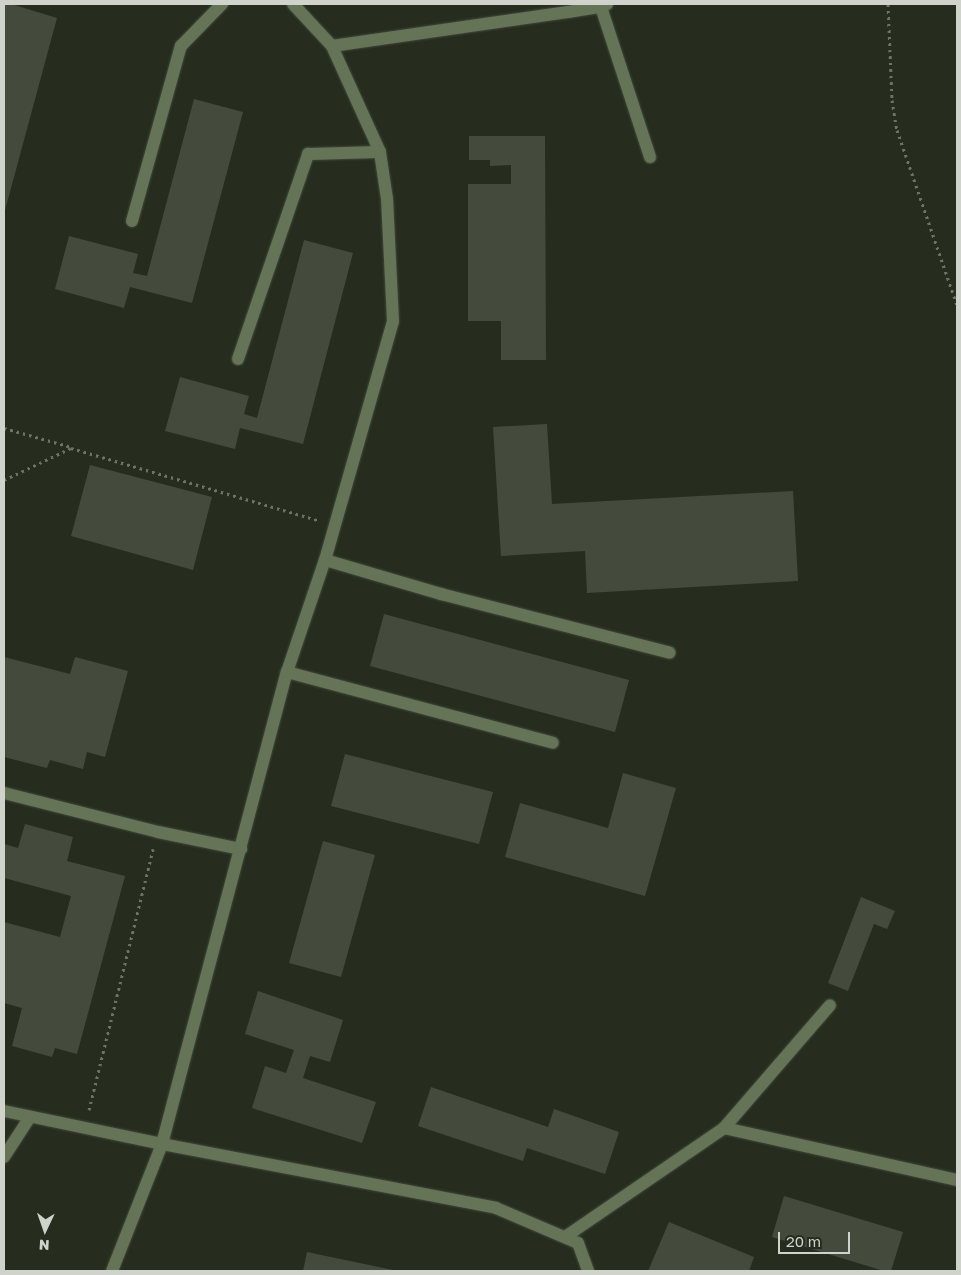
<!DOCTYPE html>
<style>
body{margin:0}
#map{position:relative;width:961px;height:1275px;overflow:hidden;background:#262d1f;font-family:"Golos Text",sans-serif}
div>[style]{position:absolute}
.building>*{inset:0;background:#444b3d}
.path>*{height:3px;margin-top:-1.5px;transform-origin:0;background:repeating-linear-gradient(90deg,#6d7367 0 2.5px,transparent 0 6.5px)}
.roads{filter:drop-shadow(0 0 1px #41483b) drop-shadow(0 0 1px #41483b)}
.minor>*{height:12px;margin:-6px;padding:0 6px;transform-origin:6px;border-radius:6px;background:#657356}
span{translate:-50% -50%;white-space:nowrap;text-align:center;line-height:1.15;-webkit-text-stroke:5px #262d1f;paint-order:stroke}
.frame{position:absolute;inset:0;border:5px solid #cfd3cb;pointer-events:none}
.north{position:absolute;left:20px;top:1205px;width:50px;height:50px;-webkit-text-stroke:4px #262d1f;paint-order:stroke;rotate:183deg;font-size:14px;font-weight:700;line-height:20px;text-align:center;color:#cfd3cb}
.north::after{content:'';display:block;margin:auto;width:18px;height:22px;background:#cfd3cb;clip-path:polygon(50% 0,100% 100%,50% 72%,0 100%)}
.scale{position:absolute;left:778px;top:1232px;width:72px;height:22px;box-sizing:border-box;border:2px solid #cfd3cb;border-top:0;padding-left:6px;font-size:15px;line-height:18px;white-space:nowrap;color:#cfd3cb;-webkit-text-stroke:4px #262d1f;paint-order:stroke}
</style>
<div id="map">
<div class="building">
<div style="clip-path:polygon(4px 4px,11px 4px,57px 18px,4px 214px)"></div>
<div style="clip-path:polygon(194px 99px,243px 112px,192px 303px,130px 287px,124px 308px,55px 289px,69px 236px,138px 254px,133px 273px,147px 276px)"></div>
<div style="clip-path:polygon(469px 136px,545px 136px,546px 360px,501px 360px,501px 321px,468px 321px,468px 184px,511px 184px,511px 165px,490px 166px,490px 160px,469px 160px)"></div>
<div style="clip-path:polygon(304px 240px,353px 253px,303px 444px,240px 428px,235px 449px,165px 431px,180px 377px,249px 396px,244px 414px,257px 418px)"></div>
<div style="clip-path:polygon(547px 424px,552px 504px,793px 491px,798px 581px,587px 593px,585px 551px,501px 556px,493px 427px)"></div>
<div style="clip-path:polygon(90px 465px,212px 497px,193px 570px,71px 536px)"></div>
<div style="clip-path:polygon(384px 614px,629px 680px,615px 732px,370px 666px)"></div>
<div style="clip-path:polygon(4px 657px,70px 674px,75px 657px,128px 671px,105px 757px,87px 752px,83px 769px,50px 760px,47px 768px,4px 757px)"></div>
<div style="clip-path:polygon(345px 754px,493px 792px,479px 844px,331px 806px)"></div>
<div style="clip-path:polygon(623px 773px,676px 788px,645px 896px,505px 857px,520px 803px,608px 828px)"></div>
<div style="clip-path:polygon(25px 824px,73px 837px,67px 861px,125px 876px,77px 1054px,55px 1048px,52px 1057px,12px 1046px,22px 1008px,4px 1003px,4px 922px,60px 937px,71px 896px,4px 878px,4px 844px,18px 848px)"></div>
<div style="clip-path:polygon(323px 841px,375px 855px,341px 977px,289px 963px)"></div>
<div style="clip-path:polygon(861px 897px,895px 911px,887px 929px,874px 924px,848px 991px,828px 983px)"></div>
<div style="clip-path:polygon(258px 991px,343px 1020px,330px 1062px,310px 1056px,303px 1078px,376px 1102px,362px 1143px,252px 1108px,265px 1066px,286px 1073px,294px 1050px,245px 1034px)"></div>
<div style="clip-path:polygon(431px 1087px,548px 1127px,554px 1109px,619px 1132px,605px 1174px,527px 1148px,523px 1161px,418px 1126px)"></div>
<div style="clip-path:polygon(784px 1196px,903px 1232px,891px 1271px,884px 1271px,772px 1237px)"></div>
<div style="clip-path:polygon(669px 1222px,754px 1257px,749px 1271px,648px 1271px)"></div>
<div style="clip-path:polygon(307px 1252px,393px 1270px,393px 1271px,303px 1271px)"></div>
</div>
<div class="path">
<div style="left:888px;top:4px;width:96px;rotate:87.6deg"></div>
<div style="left:892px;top:100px;width:30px;rotate:81deg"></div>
<div style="left:897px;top:130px;width:185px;rotate:71.1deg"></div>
<div style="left:4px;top:428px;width:70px;rotate:15.8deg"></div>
<div style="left:4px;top:480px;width:74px;rotate:-25.5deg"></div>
<div style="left:71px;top:448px;width:257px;rotate:16.3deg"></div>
<div style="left:89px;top:1110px;width:269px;rotate:-76.2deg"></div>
</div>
<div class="roads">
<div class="minor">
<div style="left:601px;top:7px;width:158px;rotate:71.9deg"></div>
<div style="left:332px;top:46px;width:238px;rotate:-8.2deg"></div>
<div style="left:568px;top:12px;width:33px;rotate:-9deg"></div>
<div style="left:601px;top:7px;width:7px;rotate:-27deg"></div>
<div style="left:132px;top:221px;width:182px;rotate:-74.4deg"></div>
<div style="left:181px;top:46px;width:59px;rotate:-45.7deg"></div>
<div style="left:238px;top:359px;width:217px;rotate:-71.1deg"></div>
<div style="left:308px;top:154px;width:72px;rotate:-1.6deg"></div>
<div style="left:325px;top:560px;width:121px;rotate:16.3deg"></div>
<div style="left:441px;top:594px;width:236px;rotate:14.4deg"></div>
<div style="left:287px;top:672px;width:275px;rotate:14.9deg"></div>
<div style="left:4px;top:793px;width:159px;rotate:14.2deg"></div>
<div style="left:158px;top:832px;width:85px;rotate:11.6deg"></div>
<div style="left:4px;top:1111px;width:161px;rotate:11.8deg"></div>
<div style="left:162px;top:1144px;width:340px;rotate:10.8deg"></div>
<div style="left:496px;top:1208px;width:89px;rotate:23.1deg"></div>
<div style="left:578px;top:1243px;width:30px;rotate:70deg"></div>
<div style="left:724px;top:1128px;width:239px;rotate:12.6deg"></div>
<div style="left:4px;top:1157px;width:48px;rotate:-57deg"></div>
<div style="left:565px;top:1237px;width:193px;rotate:-34.4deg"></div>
<div style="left:724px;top:1128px;width:162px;rotate:-49.2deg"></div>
<div style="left:112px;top:1271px;width:136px;rotate:-68.5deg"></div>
<div style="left:162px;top:1144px;width:488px;rotate:-75.2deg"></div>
<div style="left:287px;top:672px;width:118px;rotate:-71.3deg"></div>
<div style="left:325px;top:560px;width:248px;rotate:-74.1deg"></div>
<div style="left:393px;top:321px;width:122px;rotate:-92.8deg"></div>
<div style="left:387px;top:199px;width:48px;rotate:-98.5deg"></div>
<div style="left:380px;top:152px;width:116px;rotate:-114.4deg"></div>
<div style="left:332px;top:46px;width:57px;rotate:-132.9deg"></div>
</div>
</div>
<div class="frame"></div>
<div class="north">N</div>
<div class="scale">20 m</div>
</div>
